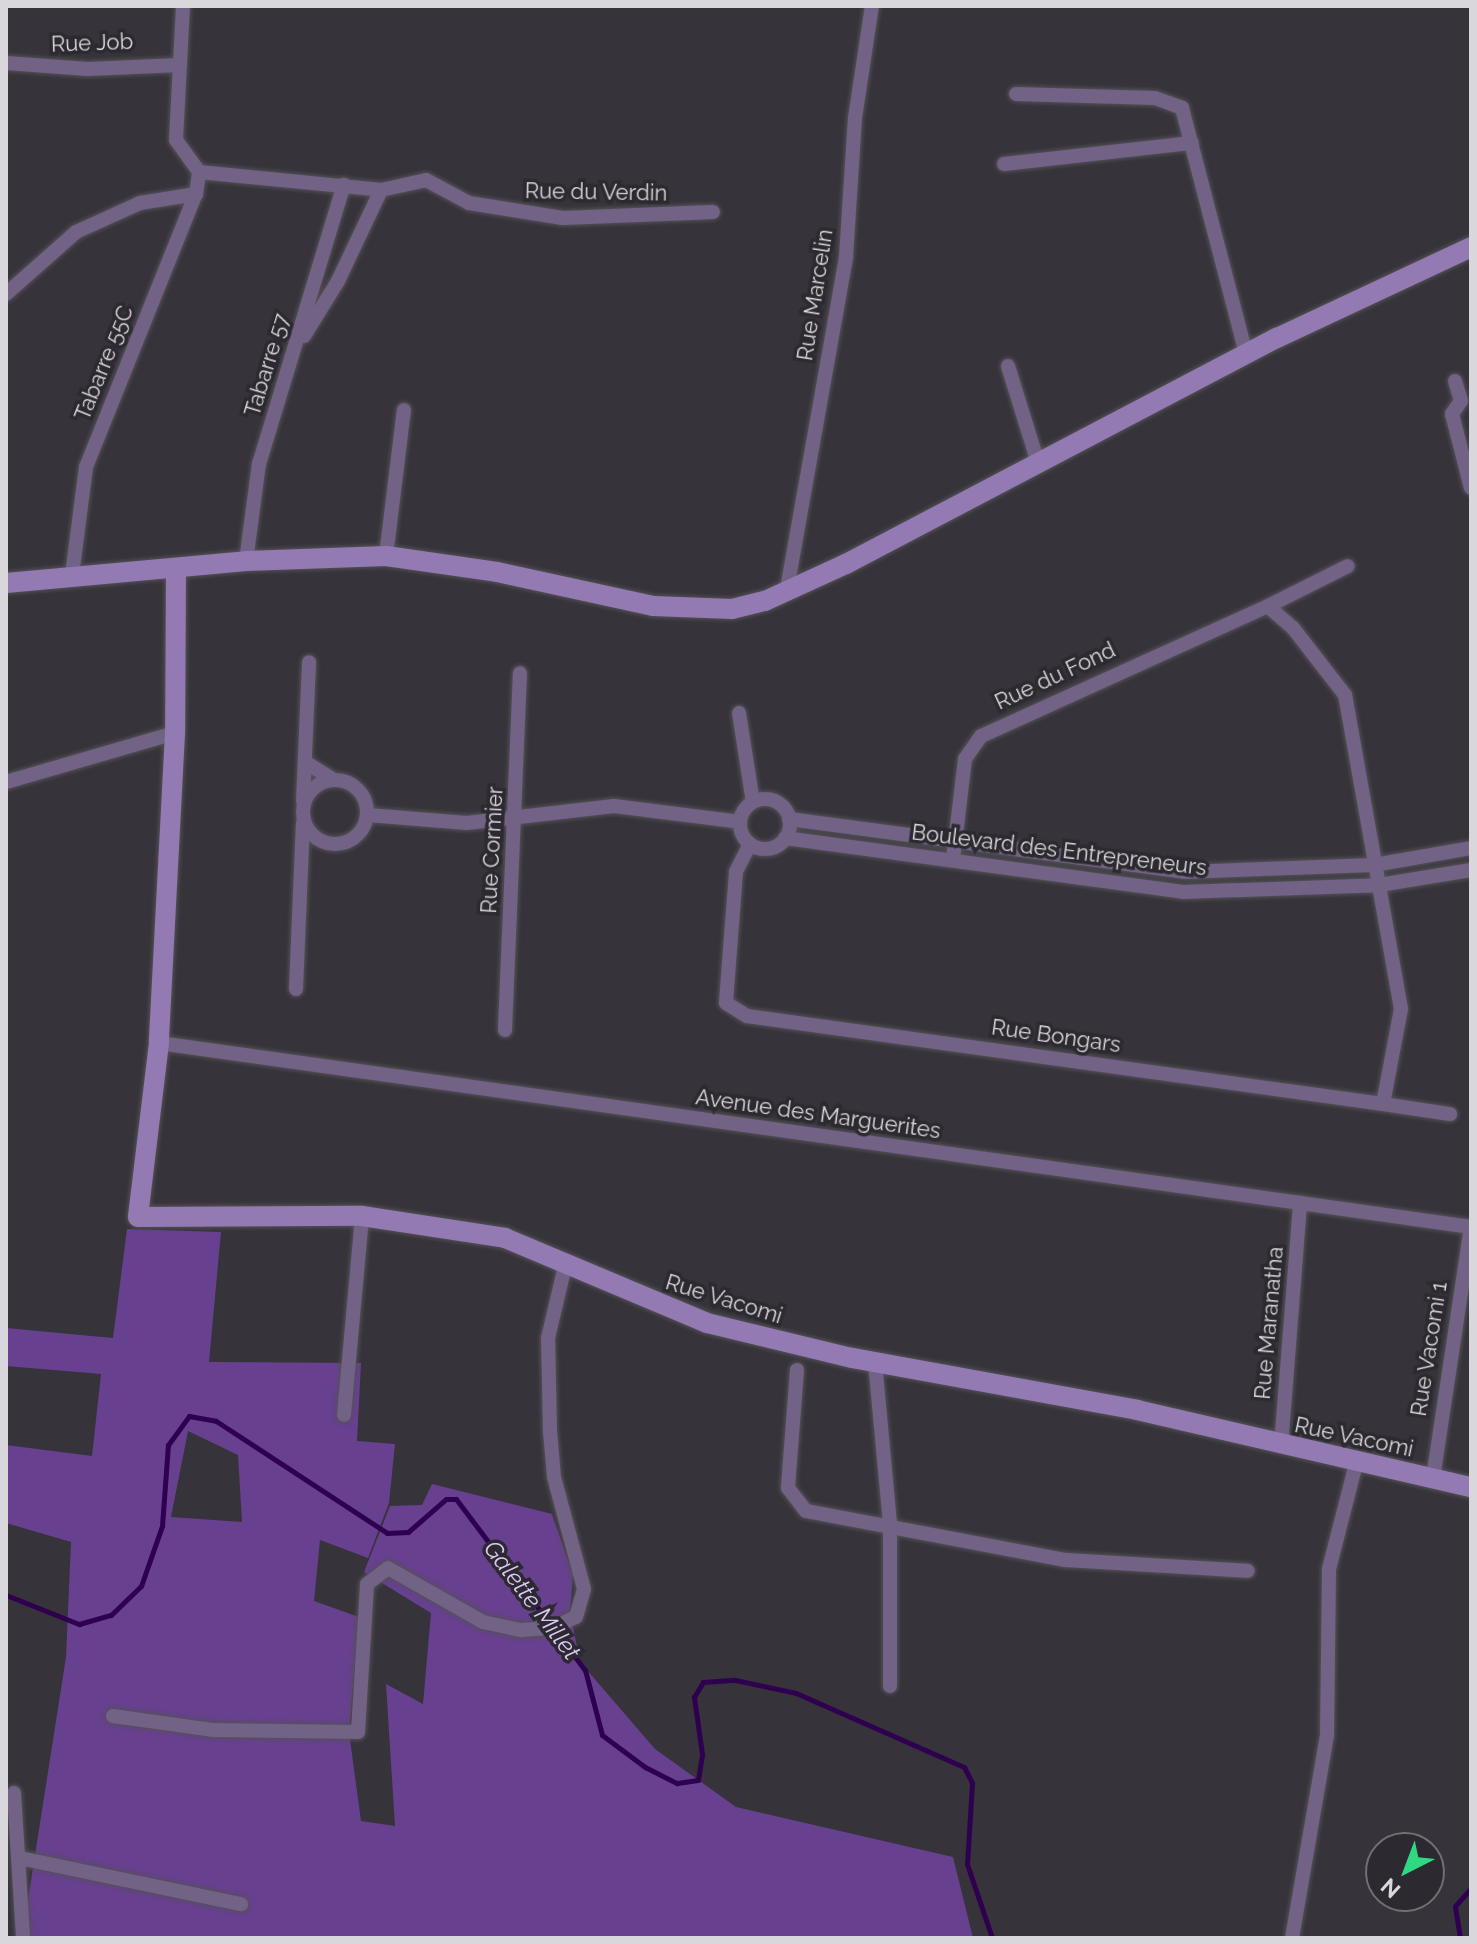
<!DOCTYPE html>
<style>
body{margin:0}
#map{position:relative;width:1477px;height:1944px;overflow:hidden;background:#36333a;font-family:Raleway,sans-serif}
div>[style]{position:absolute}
.green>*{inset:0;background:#684090}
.stream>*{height:5px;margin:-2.5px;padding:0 2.5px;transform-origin:2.5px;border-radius:2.5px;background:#300050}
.roads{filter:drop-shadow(0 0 2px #535157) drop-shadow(0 0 2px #535157)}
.street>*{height:14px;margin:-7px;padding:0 7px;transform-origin:7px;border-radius:7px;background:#726285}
.street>.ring{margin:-7px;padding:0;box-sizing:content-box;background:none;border:14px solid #726285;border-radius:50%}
.secondary>*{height:20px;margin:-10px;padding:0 10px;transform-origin:10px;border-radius:10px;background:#947ab2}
span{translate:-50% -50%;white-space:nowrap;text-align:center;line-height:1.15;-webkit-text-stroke:7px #2c2930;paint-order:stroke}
.street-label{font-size:22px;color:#d9d7db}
.water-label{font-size:24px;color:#dcc8f5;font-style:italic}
.frame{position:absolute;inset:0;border:8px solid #d9d7db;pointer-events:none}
.north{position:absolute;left:1365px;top:1832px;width:80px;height:80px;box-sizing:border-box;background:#2c2930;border:2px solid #716f74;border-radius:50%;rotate:222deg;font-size:22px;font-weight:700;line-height:32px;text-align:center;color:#d9d7db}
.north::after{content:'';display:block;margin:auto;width:28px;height:36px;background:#31d882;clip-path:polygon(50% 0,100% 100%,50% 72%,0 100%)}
</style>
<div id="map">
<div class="green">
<div style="clip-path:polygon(evenodd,127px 1229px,221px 1232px,209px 1362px,361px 1363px,357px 1441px,395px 1444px,389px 1503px,368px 1558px,320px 1540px,314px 1601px,359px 1617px,349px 1732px,361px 1821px,395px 1826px,386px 1684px,423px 1704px,431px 1613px,364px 1572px,390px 1506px,422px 1505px,432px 1484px,552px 1514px,573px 1575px,570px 1612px,580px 1662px,655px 1749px,736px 1807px,953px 1857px,973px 1938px,22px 1938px,66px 1657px,71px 1542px,6px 1523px,6px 1445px,92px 1456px,101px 1374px,6px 1366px,6px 1328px,113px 1338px,127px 1229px,188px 1431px,238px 1455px,242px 1522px,171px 1517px,188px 1431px)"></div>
</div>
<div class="stream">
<div style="left:6px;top:1595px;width:79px;rotate:21.7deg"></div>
<div style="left:79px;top:1624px;width:33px;rotate:-16deg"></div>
<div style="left:111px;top:1615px;width:42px;rotate:-44deg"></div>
<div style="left:141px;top:1586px;width:64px;rotate:-70.7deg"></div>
<div style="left:162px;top:1526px;width:81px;rotate:-85.8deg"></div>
<div style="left:168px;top:1445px;width:36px;rotate:-54deg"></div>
<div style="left:189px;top:1416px;width:27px;rotate:10deg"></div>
<div style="left:216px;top:1421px;width:204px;rotate:33.2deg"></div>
<div style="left:387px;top:1533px;width:21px;rotate:-3deg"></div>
<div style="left:408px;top:1532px;width:50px;rotate:-41deg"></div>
<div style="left:446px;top:1499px;width:10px"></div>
<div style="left:456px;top:1499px;width:214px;rotate:53deg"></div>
<div style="left:585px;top:1670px;width:67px;rotate:75.3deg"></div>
<div style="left:602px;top:1735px;width:54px;rotate:36.7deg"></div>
<div style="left:645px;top:1767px;width:36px;rotate:27deg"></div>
<div style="left:677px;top:1783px;width:21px;rotate:-8deg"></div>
<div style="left:698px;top:1780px;width:26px;rotate:-81deg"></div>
<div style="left:702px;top:1754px;width:58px;rotate:-98deg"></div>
<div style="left:694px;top:1697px;width:17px;rotate:-59deg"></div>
<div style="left:703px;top:1682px;width:32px;rotate:-4deg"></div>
<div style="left:735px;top:1680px;width:62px;rotate:12deg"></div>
<div style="left:796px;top:1693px;width:184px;rotate:23.8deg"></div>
<div style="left:964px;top:1767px;width:18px;rotate:63deg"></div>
<div style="left:972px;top:1783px;width:81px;rotate:93.5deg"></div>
<div style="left:967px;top:1864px;width:78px;rotate:71.3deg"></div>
<div style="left:1460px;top:1938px;width:32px;rotate:-99deg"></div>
<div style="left:1455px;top:1906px;width:24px;rotate:-48deg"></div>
</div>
<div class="roads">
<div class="street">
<div style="left:183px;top:6px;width:134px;rotate:93deg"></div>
<div style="left:176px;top:140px;width:39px;rotate:54deg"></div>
<div style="left:6px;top:63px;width:82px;rotate:4.2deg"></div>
<div style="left:88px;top:69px;width:92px;rotate:-2.5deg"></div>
<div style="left:1016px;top:94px;width:139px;rotate:1.6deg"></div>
<div style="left:1155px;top:98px;width:29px;rotate:20deg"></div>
<div style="left:1182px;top:108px;width:254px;rotate:75.4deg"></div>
<div style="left:1004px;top:164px;width:189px;rotate:-6.4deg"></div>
<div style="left:199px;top:172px;width:183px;rotate:5.6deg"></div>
<div style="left:381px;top:190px;width:46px;rotate:-12.5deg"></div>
<div style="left:426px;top:180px;width:49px;rotate:28.1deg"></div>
<div style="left:469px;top:203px;width:95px;rotate:9.1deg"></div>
<div style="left:563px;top:218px;width:150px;rotate:-2.3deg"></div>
<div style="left:6px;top:294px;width:94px;rotate:-41.5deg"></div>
<div style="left:76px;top:232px;width:70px;rotate:-24.4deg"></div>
<div style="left:140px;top:203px;width:57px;rotate:-9.1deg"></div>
<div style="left:304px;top:336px;width:65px;rotate:-58.3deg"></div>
<div style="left:338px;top:281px;width:101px;rotate:-64.7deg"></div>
<div style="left:1008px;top:366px;width:102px;rotate:72.8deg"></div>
<div style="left:1455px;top:381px;width:21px;rotate:73deg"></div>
<div style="left:1461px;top:401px;width:16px;rotate:125deg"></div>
<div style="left:1452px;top:414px;width:76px;rotate:75.6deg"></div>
<div style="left:386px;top:556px;width:147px;rotate:-83deg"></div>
<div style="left:246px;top:561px;width:98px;rotate:-82.4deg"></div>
<div style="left:259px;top:464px;width:292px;rotate:-73.1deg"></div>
<div style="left:72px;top:575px;width:109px;rotate:-82.6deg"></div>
<div style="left:86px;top:467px;width:294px;rotate:-68.1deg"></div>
<div style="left:196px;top:194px;width:22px;rotate:-82deg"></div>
<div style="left:787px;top:589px;width:337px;rotate:-79.9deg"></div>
<div style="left:846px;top:257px;width:139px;rotate:-86.3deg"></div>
<div style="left:855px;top:118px;width:113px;rotate:-81.4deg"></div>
<div style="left:1268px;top:606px;width:89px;rotate:-26.6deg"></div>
<div style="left:739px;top:713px;width:90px;rotate:81.1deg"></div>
<div style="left:305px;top:762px;width:34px;rotate:32deg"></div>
<div class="ring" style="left:303px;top:780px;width:50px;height:50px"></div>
<div style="left:6px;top:782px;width:176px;rotate:-16.2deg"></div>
<div class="ring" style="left:740px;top:799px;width:36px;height:36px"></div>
<div style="left:303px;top:801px;width:139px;rotate:-87.5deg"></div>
<div style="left:368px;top:815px;width:99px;rotate:4.6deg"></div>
<div style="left:467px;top:823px;width:148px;rotate:-6.6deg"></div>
<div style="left:614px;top:806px;width:127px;rotate:7.2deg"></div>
<div style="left:789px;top:819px;width:399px;rotate:7.6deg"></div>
<div style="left:1184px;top:872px;width:190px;rotate:-2.1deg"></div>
<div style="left:1374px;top:865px;width:98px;rotate:-9.9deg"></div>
<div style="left:785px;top:838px;width:402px;rotate:7.7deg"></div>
<div style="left:1183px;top:892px;width:196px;rotate:-2deg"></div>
<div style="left:1379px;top:885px;width:93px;rotate:-9.3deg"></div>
<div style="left:750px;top:844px;width:31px;rotate:117deg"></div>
<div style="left:736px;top:872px;width:131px;rotate:94.4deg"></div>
<div style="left:726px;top:1003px;width:25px;rotate:32deg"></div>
<div style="left:747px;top:1016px;width:642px;rotate:7.88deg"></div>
<div style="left:1383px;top:1104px;width:97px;rotate:-79.3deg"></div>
<div style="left:1401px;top:1009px;width:319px;rotate:-100.1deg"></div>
<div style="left:1345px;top:695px;width:85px;rotate:-127.8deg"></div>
<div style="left:1293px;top:628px;width:33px;rotate:-139deg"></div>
<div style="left:1268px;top:606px;width:315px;rotate:155.6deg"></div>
<div style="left:981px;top:736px;width:28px;rotate:125deg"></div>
<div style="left:965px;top:759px;width:101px;rotate:96.8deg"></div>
<div style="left:296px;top:989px;width:166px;rotate:-87.6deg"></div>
<div style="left:505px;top:1030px;width:357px;rotate:-87.6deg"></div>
<div style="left:159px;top:1043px;width:1325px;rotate:7.98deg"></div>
<div style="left:1383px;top:1104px;width:68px;rotate:8.5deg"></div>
<div style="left:875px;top:1362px;width:163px;rotate:84.7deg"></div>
<div style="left:890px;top:1524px;width:162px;rotate:90deg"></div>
<div style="left:797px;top:1370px;width:118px;rotate:94.4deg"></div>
<div style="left:788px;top:1488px;width:29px;rotate:52deg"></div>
<div style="left:806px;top:1511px;width:264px;rotate:10.7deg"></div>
<div style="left:1065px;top:1560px;width:183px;rotate:3.4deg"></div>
<div style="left:344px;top:1415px;width:200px;rotate:-84.8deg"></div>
<div style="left:1281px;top:1446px;width:244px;rotate:-85.5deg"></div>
<div style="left:1433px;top:1478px;width:254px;rotate:-81.4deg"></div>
<div style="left:113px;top:1716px;width:100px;rotate:8deg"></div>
<div style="left:212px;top:1730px;width:146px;rotate:0.8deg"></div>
<div style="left:358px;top:1732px;width:148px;rotate:-86.5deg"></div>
<div style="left:367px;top:1584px;width:26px;rotate:-37deg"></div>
<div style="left:388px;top:1568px;width:109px;rotate:29.6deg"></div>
<div style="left:483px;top:1622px;width:40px;rotate:12deg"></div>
<div style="left:522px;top:1630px;width:31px;rotate:-4deg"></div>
<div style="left:553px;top:1628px;width:25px;rotate:-26deg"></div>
<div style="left:576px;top:1617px;width:29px;rotate:-74deg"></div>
<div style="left:584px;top:1589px;width:116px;rotate:-105deg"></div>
<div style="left:554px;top:1477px;width:46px;rotate:-95deg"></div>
<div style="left:550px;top:1431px;width:93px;rotate:-91.2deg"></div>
<div style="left:548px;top:1338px;width:74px;rotate:-76.7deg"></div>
<div style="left:14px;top:1793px;width:145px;rotate:86.4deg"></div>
<div style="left:20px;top:1858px;width:226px;rotate:11.8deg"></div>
<div style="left:1292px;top:1938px;width:206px;rotate:-80.2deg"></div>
<div style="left:1327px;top:1735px;width:166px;rotate:-89.3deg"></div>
<div style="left:1329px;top:1569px;width:108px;rotate:-75.6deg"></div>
</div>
<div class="secondary">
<div style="left:176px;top:568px;width:165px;rotate:90.3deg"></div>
<div style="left:175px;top:733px;width:310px;rotate:93deg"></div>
<div style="left:159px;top:1043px;width:175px;rotate:96.9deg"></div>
<div style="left:138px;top:1217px;width:224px;rotate:-0.3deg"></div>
<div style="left:362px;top:1216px;width:145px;rotate:8.7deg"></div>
<div style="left:505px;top:1238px;width:219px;rotate:22.8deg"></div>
<div style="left:707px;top:1323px;width:149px;rotate:13.6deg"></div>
<div style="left:852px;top:1358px;width:290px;rotate:10.3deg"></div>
<div style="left:1137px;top:1410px;width:343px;rotate:13deg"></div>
<div style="left:6px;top:583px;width:241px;rotate:-5.2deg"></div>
<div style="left:246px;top:561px;width:140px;rotate:-2deg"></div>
<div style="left:386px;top:556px;width:112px;rotate:8.2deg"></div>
<div style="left:497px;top:572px;width:160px;rotate:12.3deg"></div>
<div style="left:653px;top:606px;width:79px;rotate:2.2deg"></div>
<div style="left:732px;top:609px;width:34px;rotate:-14deg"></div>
<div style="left:765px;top:601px;width:89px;rotate:-24.6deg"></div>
<div style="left:846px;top:564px;width:487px;rotate:-27.7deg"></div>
<div style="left:1277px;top:338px;width:214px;rotate:-25.1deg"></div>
</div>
</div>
<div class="street-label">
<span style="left:92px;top:43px;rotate:-2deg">Rue Job</span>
<span style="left:596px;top:192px;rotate:1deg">Rue du Verdin</span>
<span style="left:815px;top:295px;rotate:-81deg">Rue Marcelin</span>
<span style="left:104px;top:363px;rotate:-68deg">Tabarre 55C</span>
<span style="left:267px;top:365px;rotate:-73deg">Tabarre 57</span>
<span style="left:1055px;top:676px;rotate:-25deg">Rue du Fond</span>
<span style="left:492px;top:850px;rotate:-87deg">Rue Cormier</span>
<span style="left:1059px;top:850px;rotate:7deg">Boulevard des Entrepreneurs</span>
<span style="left:1056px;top:1036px;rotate:8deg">Rue Bongars</span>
<span style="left:818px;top:1114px;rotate:8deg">Avenue des Marguerites</span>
<span style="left:724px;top:1299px;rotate:17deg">Rue Vacomi</span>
<span style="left:1269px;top:1323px;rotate:-85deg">Rue Maranatha</span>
<span style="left:1429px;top:1349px;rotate:-81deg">Rue Vacomi 1</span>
<span style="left:1354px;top:1437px;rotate:12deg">Rue Vacomi</span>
</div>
<div class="water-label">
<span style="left:532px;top:1600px;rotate:53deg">Galette Millet</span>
</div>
<div class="frame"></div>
<div class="north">N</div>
</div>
